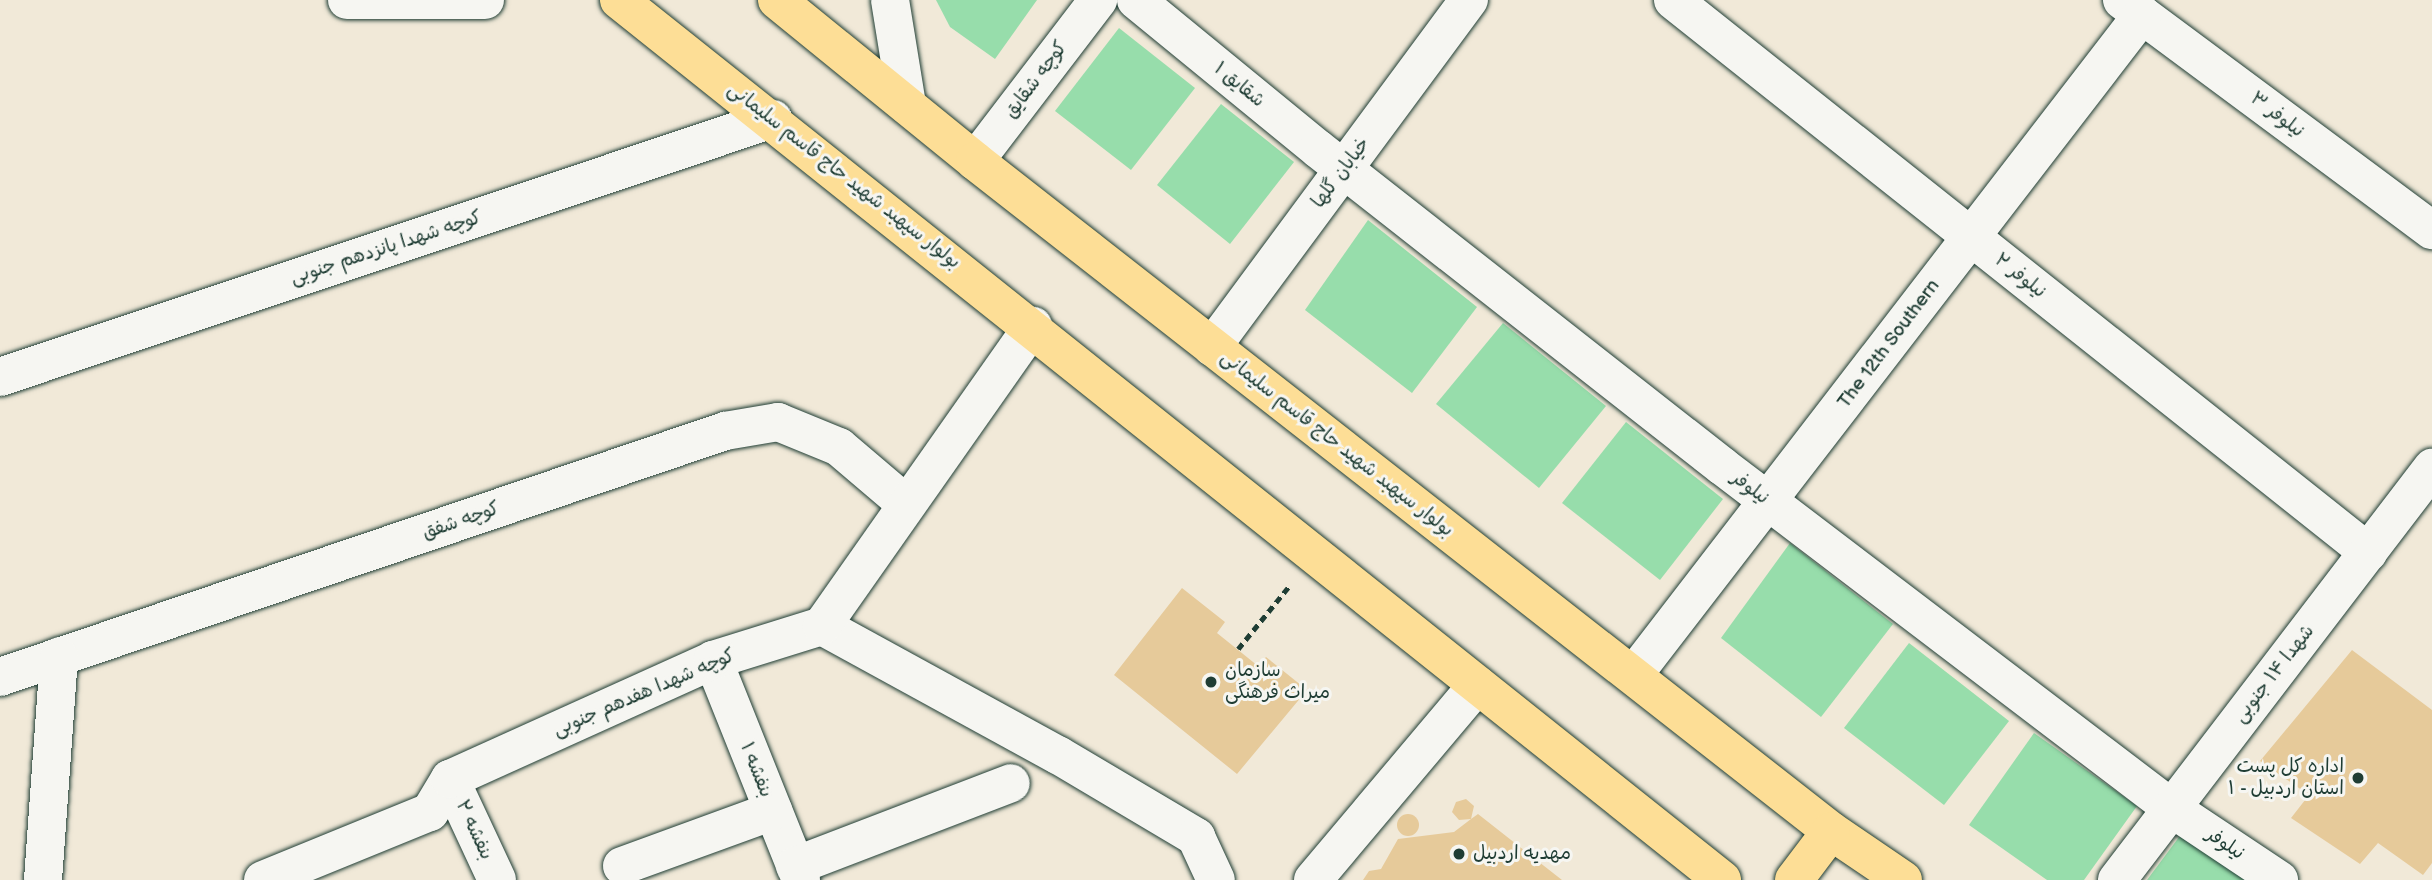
<!DOCTYPE html>
<meta charset="utf-8">
<style>
body{margin:0}
#map{position:relative;width:2432px;height:880px;overflow:hidden;background:#f1e9d8;font-family:"Balsamiq Sans","Playpen Sans Arabic",sans-serif}
div>[style]{position:absolute}
.green>*{inset:0;background:#97ddab}
.building>*{inset:0;background:#e6ca9a}
.round{border-radius:50%}
.path>*{height:4.5px;margin-top:-2.25px;transform-origin:0;background:repeating-linear-gradient(90deg,#1f3d34 0 7px,transparent 0 12px)}
.roads{filter:drop-shadow(0 0 2px #1f3d34) drop-shadow(0 0 2px #1f3d34)}
.minor>*{height:38px;margin:-19px;padding:0 19px;transform-origin:19px;border-radius:19px;background:#f6f6f2}
.major>*{height:38px;margin:-19px;padding:0 19px;transform-origin:19px;border-radius:19px;background:#fdde96}
.dots>*{width:19px;height:19px;translate:-50% -50%;box-sizing:border-box;border:4px solid #f6f6f2;border-radius:50%}
span{translate:-50% -50%;white-space:nowrap;text-align:center;line-height:1.15;-webkit-text-stroke:6px #f6f6f2;paint-order:stroke}
.street-label{font-size:19px;color:#1f3d34}
.poi-label{font-size:19px;color:#1f3d34}
.left{translate:0 -50%;text-align:left}
.right{translate:-100% -50%;text-align:right}
</style>
<div id="map">
<div class="green">
<div style="clip-path:polygon(936px 0,1037px 0,995px 59px,950px 27px)"></div>
<div style="clip-path:polygon(1119px 28px,1195px 88px,1131px 170px,1055px 111px)"></div>
<div style="clip-path:polygon(1221px 104px,1294px 162px,1230px 244px,1157px 185px)"></div>
<div style="clip-path:polygon(1368px 220px,1477px 307px,1412px 393px,1305px 310px)"></div>
<div style="clip-path:polygon(1503px 323px,1606px 406px,1539px 488px,1436px 404px)"></div>
<div style="clip-path:polygon(1626px 422px,1723px 499px,1660px 580px,1562px 503px)"></div>
<div style="clip-path:polygon(1790px 543px,1893px 624px,1821px 717px,1721px 638px)"></div>
<div style="clip-path:polygon(1909px 643px,2009px 721px,1944px 805px,1844px 728px)"></div>
<div style="clip-path:polygon(2034px 733px,2137px 806px,2084px 880px,2047px 880px,1969px 825px)"></div>
<div style="clip-path:polygon(2182px 833px,2247px 880px,2147px 880px)"></div>
</div>
<div class="building">
<div style="clip-path:polygon(1182px 588px,1225px 622px,1217px 633px,1258px 666px,1266px 657px,1307px 690px,1237px 774px,1114px 675px)"></div>
<div style="clip-path:polygon(2352px 650px,2432px 710px,2432px 863px,2423px 875px,2378px 843px,2360px 864px,2291px 818px,2309px 795px,2260px 761px)"></div>
<div style="clip-path:polygon(1466px 799px,1474px 806px,1471px 819px,1478px 814px,1562px 880px,1363px 880px,1369px 871px,1381px 869px,1398px 839px,1454px 832px,1471px 819px,1459px 820px,1452px 812px,1456px 802px)"></div>
<div class="round" style="left:1397px;top:814px;width:22px;height:22px"></div>
</div>
<div class="path">
<div style="left:1238px;top:649px;width:82px;rotate:-50.9deg"></div>
</div>
<div class="roads">
<div class="minor">
<div style="left:347px;top:0;width:138px"></div>
<div style="left:890px;top:0;width:106px;rotate:80.8deg"></div>
<div style="left:1136px;top:0;width:235px;rotate:39.3deg"></div>
<div style="left:1318px;top:149px;width:514px;rotate:38.12deg"></div>
<div style="left:1722px;top:466px;width:553px;rotate:37.28deg"></div>
<div style="left:1673px;top:0;width:888px;rotate:38.46deg"></div>
<div style="left:2122px;top:0;width:386px;rotate:36.6deg"></div>
<div style="left:975px;top:161px;width:203px;rotate:-52.6deg"></div>
<div style="left:1212px;top:347px;width:432px;rotate:-53.5deg"></div>
<div style="left:0;top:377px;width:815px;rotate:-18.46deg"></div>
<div style="left:822px;top:626px;width:269px;rotate:28.7deg"></div>
<div style="left:1058px;top:755px;width:161px;rotate:30.7deg"></div>
<div style="left:1196px;top:837px;width:47px;rotate:65.1deg"></div>
<div style="left:713px;top:660px;width:237px;rotate:68.2deg"></div>
<div style="left:1635px;top:673px;width:831px;rotate:-52.39deg"></div>
<div style="left:0;top:677px;width:766px;rotate:-18.74deg"></div>
<div style="left:725px;top:431px;width:54px;rotate:-9.6deg"></div>
<div style="left:778px;top:422px;width:66px;rotate:22.3deg"></div>
<div style="left:839px;top:447px;width:88px;rotate:40.4deg"></div>
<div style="left:450px;top:779px;width:111px;rotate:65deg"></div>
<div style="left:2171px;top:808px;width:130px;rotate:33.7deg"></div>
<div style="left:622px;top:866px;width:161px;rotate:-20deg"></div>
<div style="left:795px;top:866px;width:231px;rotate:-21deg"></div>
<div style="left:43px;top:880px;width:224px;rotate:-85.9deg"></div>
<div style="left:263px;top:880px;width:180px;rotate:-22.2deg"></div>
<div style="left:430px;top:812px;width:39px;rotate:-59deg"></div>
<div style="left:450px;top:779px;width:289px;rotate:-24.3deg"></div>
<div style="left:713px;top:660px;width:114px;rotate:-17.3deg"></div>
<div style="left:822px;top:626px;width:367px;rotate:-54.9deg"></div>
<div style="left:1313px;top:880px;width:255px;rotate:-49.9deg"></div>
<div style="left:2117px;top:880px;width:519px;rotate:-52.6deg"></div>
</div>
<div class="major">
<div style="left:619px;top:0;width:1411px;rotate:38.58deg"></div>
<div style="left:777px;top:0;width:255px;rotate:39.1deg"></div>
<div style="left:975px;top:161px;width:1087px;rotate:38.05deg"></div>
<div style="left:1831px;top:831px;width:87px;rotate:34.2deg"></div>
<div style="left:1794px;top:880px;width:61px;rotate:-52.9deg"></div>
</div>
</div>
<div class="dots">
<div style="left:1211px;top:682px;background:#1f3d34"></div>
<div style="left:2358px;top:778px;background:#1f3d34"></div>
<div style="left:1459px;top:854px;background:#1f3d34"></div>
</div>
<div class="street-label">
<span style="left:1036px;top:80px;rotate:-53deg">کوچه شقایق</span>
<span style="left:1239px;top:85px;rotate:39deg">شقایق ۱</span>
<span style="left:2277px;top:115px;rotate:37deg">نیلوفر ۳</span>
<span style="left:1341px;top:173px;rotate:-53deg">خیابان گلها</span>
<span style="left:844px;top:176px;rotate:38deg">بولوار سپهبد شهید حاج قاسم سلیمانی</span>
<span style="left:386px;top:248px;rotate:-18deg">کوچه شهدا پانزدهم جنوبی</span>
<span style="left:2020px;top:276px;rotate:38deg">نیلوفر ۲</span>
<span style="left:1889px;top:344px;rotate:-53deg">The 12th Southern</span>
<span style="left:1337px;top:444px;rotate:38deg">بولوار سپهبد شهید حاج قاسم سلیمانی</span>
<span style="left:1750px;top:488px;rotate:37deg">نیلوفر</span>
<span style="left:461px;top:521px;rotate:-19deg">کوچه شفق</span>
<span style="left:2274px;top:674px;rotate:-52deg">شهدا ۱۴ جنوبی</span>
<span style="left:644px;top:693px;rotate:-23deg">کوچه شهدا هفدهم جنوبی</span>
<span style="left:756px;top:770px;rotate:68deg">بنفشه ۱</span>
<span style="left:474px;top:830px;rotate:65deg">بنفشه ۲</span>
<span style="left:2225px;top:844px;rotate:34deg">نیلوفر</span>
</div>
<div class="poi-label">
<span class="left" style="left:1225px;top:682px">سازمان<br>میراث فرهنگی</span>
<span class="right" style="left:2344px;top:778px">اداره کل پست<br>استان اردبیل - ۱</span>
<span class="left" style="left:1473px;top:854px">مهدیه اردبیل</span>
</div>
</div>
